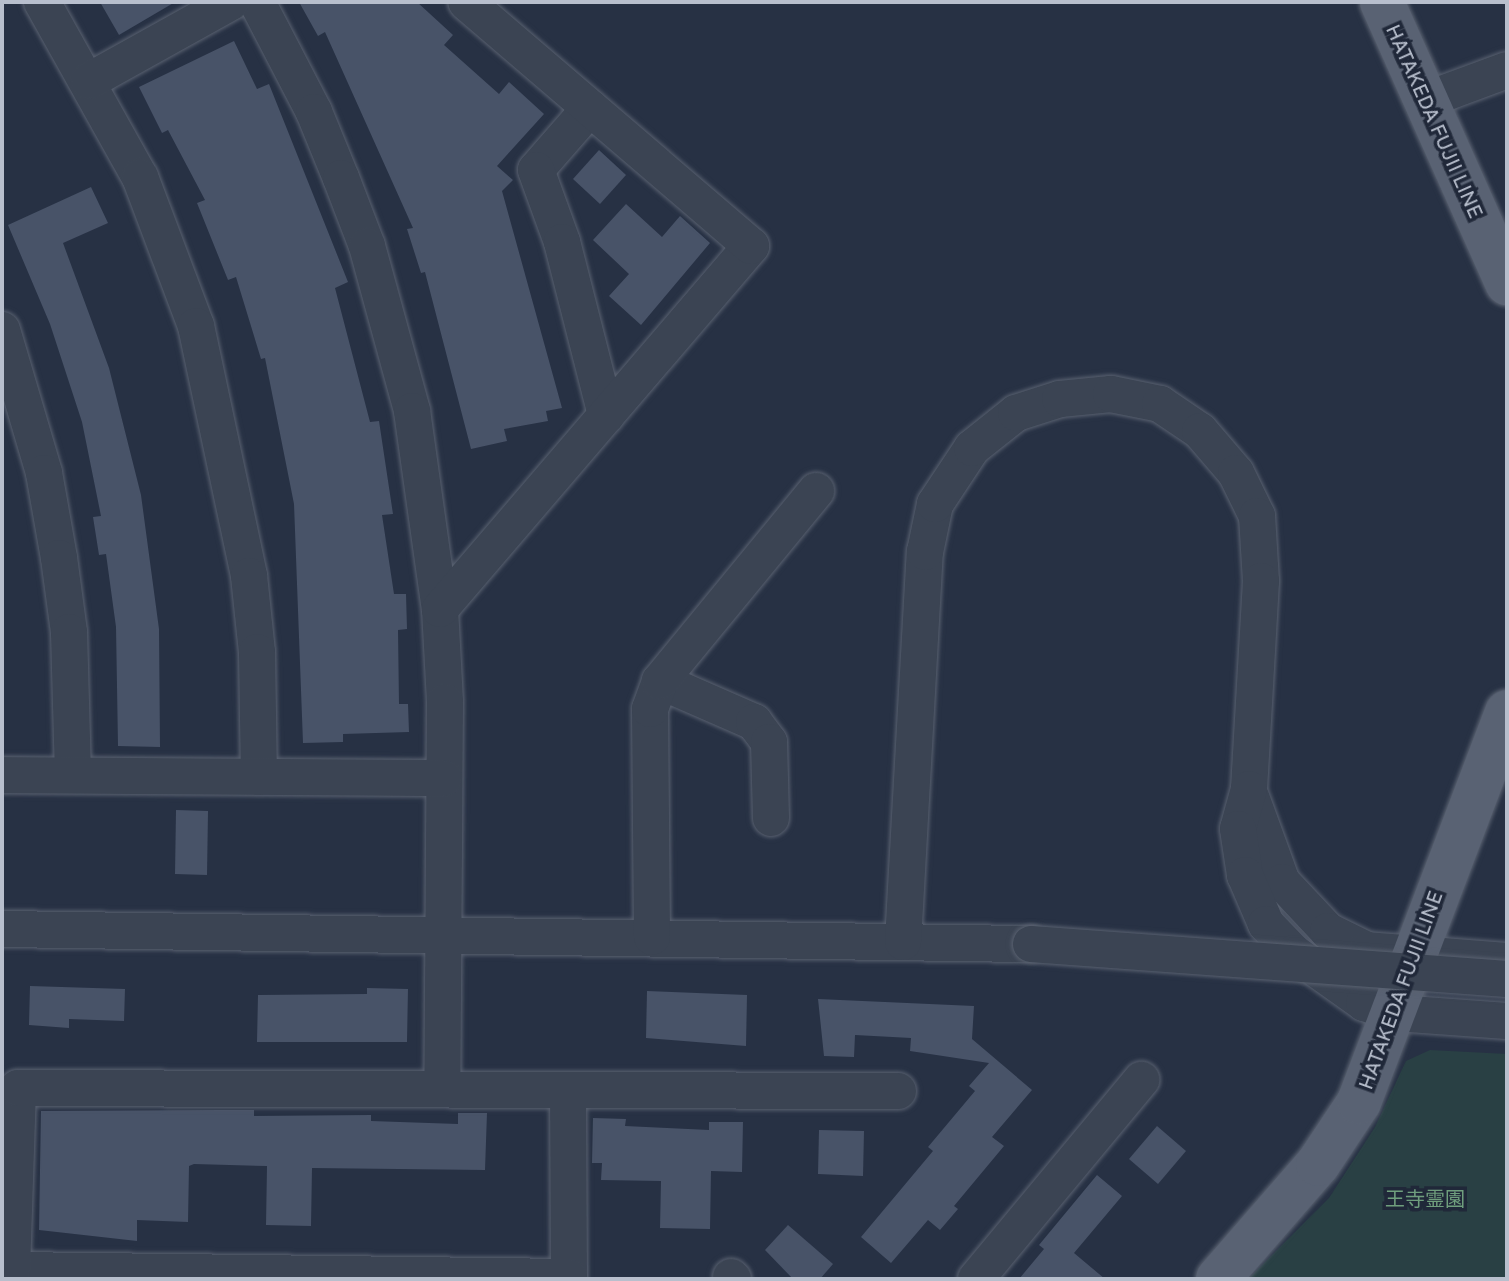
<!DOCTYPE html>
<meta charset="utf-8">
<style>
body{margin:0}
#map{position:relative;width:1509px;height:1281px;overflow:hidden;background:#273144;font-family:"Golos Text","Noto Sans JP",sans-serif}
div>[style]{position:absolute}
.green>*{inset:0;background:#294044}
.building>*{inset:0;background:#485368}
.roads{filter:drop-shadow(0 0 2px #596170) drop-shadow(0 0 2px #596170)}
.minor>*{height:36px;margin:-18px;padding:0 18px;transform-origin:18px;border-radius:18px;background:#3b4453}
.major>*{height:44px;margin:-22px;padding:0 22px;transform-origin:22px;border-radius:22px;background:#596273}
.bridges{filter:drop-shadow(0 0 2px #596170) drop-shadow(0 0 2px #596170)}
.minor-bridge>*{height:36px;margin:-18px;padding:0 18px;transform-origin:18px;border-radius:18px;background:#3b4453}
span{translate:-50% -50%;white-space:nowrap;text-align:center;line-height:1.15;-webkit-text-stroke:7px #202839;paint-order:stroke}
.street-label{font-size:20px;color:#b8bfcd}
.park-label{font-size:20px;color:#6f9e7d}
.frame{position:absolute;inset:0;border:4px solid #b8bfcd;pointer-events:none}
</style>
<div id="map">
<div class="green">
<div style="clip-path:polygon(1430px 1050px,1507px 1054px,1507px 1279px,1248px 1279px,1329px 1198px,1375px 1127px,1406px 1061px)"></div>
</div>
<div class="building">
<div style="clip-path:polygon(100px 2px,175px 2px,119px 35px)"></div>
<div style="clip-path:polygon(299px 2px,417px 2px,453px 35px,444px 45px,499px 94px,509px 82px,544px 114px,497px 166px,513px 180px,502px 191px,562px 408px,546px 411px,548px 421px,504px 429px,507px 441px,471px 449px,425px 272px,421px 273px,407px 229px,413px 228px,325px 32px,318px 36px)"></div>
<div style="clip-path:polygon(234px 41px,257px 89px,269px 84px,348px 282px,335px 288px,370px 422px,379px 421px,393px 514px,382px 515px,394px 594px,406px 594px,407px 629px,398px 630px,399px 704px,408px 704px,409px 732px,343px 734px,343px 742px,303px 743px,294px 504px,265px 358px,261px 359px,236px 277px,228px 280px,197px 203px,205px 200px,168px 130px,162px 133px,139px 87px)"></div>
<div style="clip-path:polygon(599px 150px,626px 175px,600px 204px,573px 179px)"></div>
<div style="clip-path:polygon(91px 187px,108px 223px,63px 243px,109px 368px,141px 495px,159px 629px,160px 747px,118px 746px,116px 627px,106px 554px,99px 555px,93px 517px,101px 516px,82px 422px,50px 324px,8px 225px)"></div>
<div style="clip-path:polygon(626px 204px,662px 237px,680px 216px,710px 243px,641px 325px,609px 296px,629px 274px,593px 240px)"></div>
<div style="clip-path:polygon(176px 810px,208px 811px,207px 875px,175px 874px)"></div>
<div style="clip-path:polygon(30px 986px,125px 989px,124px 1021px,69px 1019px,69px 1028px,29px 1025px)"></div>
<div style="clip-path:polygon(367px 988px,408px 989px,407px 1042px,257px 1042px,258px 995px,367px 994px)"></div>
<div style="clip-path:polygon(647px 991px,747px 995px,746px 1046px,646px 1038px)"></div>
<div style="clip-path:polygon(818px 999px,974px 1006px,972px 1039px,1032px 1090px,992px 1137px,1004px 1146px,954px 1206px,958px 1209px,940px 1230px,928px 1220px,891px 1263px,861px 1237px,933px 1151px,928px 1147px,975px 1091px,969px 1086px,989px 1063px,910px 1051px,911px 1038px,855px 1035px,854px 1057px,824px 1056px)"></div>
<div style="clip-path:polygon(220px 1110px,254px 1110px,254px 1116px,371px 1115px,371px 1121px,458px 1124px,458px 1113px,487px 1113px,485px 1170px,312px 1168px,311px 1226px,266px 1225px,267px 1166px,194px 1164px,189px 1166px,188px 1222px,137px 1220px,137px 1241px,39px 1230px,41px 1111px)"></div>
<div style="clip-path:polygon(593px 1118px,626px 1119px,625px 1126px,709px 1130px,709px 1122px,743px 1122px,742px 1172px,711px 1171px,710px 1229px,660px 1228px,661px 1181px,601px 1180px,602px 1163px,592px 1163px)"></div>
<div style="clip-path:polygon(1157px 1126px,1186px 1151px,1158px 1184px,1129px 1159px)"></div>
<div style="clip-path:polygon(819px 1130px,864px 1131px,863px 1176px,818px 1174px)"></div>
<div style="clip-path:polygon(1097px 1175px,1122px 1196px,1074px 1253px,1105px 1279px,1019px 1279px,1044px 1249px,1039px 1245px)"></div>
<div style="clip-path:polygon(788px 1225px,833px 1264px,820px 1279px,793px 1279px,765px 1250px)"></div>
</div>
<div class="roads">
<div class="minor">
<div style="left:42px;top:2px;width:201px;rotate:60.8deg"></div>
<div style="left:140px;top:177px;width:159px;rotate:69.4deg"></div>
<div style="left:196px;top:326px;width:256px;rotate:78deg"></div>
<div style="left:249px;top:576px;width:76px;rotate:84deg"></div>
<div style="left:257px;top:652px;width:125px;rotate:89.1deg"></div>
<div style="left:257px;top:2px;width:124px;rotate:62.6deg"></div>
<div style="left:314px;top:112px;width:71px;rotate:67.8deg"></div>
<div style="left:341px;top:178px;width:73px;rotate:69.1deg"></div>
<div style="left:367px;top:246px;width:171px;rotate:74.7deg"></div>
<div style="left:412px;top:411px;width:200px;rotate:82deg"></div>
<div style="left:440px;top:609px;width:93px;rotate:86.9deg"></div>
<div style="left:445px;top:702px;width:387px;rotate:90.4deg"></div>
<div style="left:89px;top:81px;width:162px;rotate:-29.1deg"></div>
<div style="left:1426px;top:100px;width:86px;rotate:-20.3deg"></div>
<div style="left:590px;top:108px;width:82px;rotate:131.1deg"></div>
<div style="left:536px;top:170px;width:77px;rotate:70.1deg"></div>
<div style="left:562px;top:242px;width:179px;rotate:75.7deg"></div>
<div style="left:2px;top:330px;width:149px;rotate:73.6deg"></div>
<div style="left:44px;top:473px;width:86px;rotate:80deg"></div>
<div style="left:59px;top:558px;width:75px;rotate:82.3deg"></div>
<div style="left:69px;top:632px;width:143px;rotate:88.4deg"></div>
<div style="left:440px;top:609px;width:478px;rotate:-49.4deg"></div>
<div style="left:751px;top:246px;width:375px;rotate:-139.4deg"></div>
<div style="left:660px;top:681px;width:103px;rotate:23.6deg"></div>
<div style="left:754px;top:722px;width:25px;rotate:53deg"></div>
<div style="left:769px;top:742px;width:76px;rotate:88.5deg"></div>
<div style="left:2px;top:775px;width:442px;rotate:0.4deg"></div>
<div style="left:1251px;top:797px;width:90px;rotate:70deg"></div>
<div style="left:1282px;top:882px;width:67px;rotate:46.8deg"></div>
<div style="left:1328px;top:931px;width:43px;rotate:26deg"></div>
<div style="left:1367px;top:950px;width:140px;rotate:4.5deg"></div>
<div style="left:2px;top:929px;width:1029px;rotate:0.84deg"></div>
<div style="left:652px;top:937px;width:228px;rotate:-90.5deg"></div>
<div style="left:650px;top:709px;width:30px;rotate:-70deg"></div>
<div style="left:660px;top:681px;width:246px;rotate:-50.6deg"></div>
<div style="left:903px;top:942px;width:391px;rotate:-86.8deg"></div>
<div style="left:925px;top:552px;width:49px;rotate:-78.2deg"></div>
<div style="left:935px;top:504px;width:67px;rotate:-56.5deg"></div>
<div style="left:972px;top:448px;width:56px;rotate:-38.5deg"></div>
<div style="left:1016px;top:413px;width:46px;rotate:-17.7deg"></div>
<div style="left:1060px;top:399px;width:51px;rotate:-5.6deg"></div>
<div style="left:1111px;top:394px;width:50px;rotate:11.5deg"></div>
<div style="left:1160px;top:404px;width:48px;rotate:34deg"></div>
<div style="left:1200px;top:431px;width:55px;rotate:49.4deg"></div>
<div style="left:1236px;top:473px;width:48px;rotate:64deg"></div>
<div style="left:1257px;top:516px;width:65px;rotate:86.5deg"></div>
<div style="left:1261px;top:581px;width:208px;rotate:93.3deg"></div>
<div style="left:1249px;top:789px;width:41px;rotate:105.4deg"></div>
<div style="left:1238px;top:829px;width:47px;rotate:81.3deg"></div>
<div style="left:1245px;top:875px;width:53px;rotate:66.8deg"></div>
<div style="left:1266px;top:924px;width:40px;rotate:46deg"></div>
<div style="left:1294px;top:953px;width:86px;rotate:35.5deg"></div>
<div style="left:1364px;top:1003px;width:34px;rotate:17deg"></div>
<div style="left:1396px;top:1013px;width:111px;rotate:4.1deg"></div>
<div style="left:568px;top:1090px;width:189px;rotate:89.7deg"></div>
<div style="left:569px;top:1277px;width:557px;rotate:-179.28deg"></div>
<div style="left:12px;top:1270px;width:182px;rotate:-88.1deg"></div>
<div style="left:18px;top:1088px;width:880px;rotate:0.2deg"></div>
<div style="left:731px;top:1277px;width:3px;rotate:45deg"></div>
<div style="left:976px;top:1279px;width:259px;rotate:-50.3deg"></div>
</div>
<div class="major">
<div style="left:1382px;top:2px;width:308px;rotate:66deg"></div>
<div style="left:1218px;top:1279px;width:152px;rotate:-49deg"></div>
<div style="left:1318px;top:1164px;width:74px;rotate:-56.5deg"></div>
<div style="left:1359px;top:1102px;width:417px;rotate:-69.2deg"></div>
</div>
</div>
<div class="bridges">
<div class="minor-bridge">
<div style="left:1031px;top:944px;width:477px;rotate:4.2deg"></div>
</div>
</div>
<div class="street-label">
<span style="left:1435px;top:121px;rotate:66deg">HATAKEDA FUJII LINE</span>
<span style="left:1400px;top:990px;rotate:-70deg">HATAKEDA FUJII LINE</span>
</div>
<div class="park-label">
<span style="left:1425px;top:1198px">王寺霊園</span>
</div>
<div class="frame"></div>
</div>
